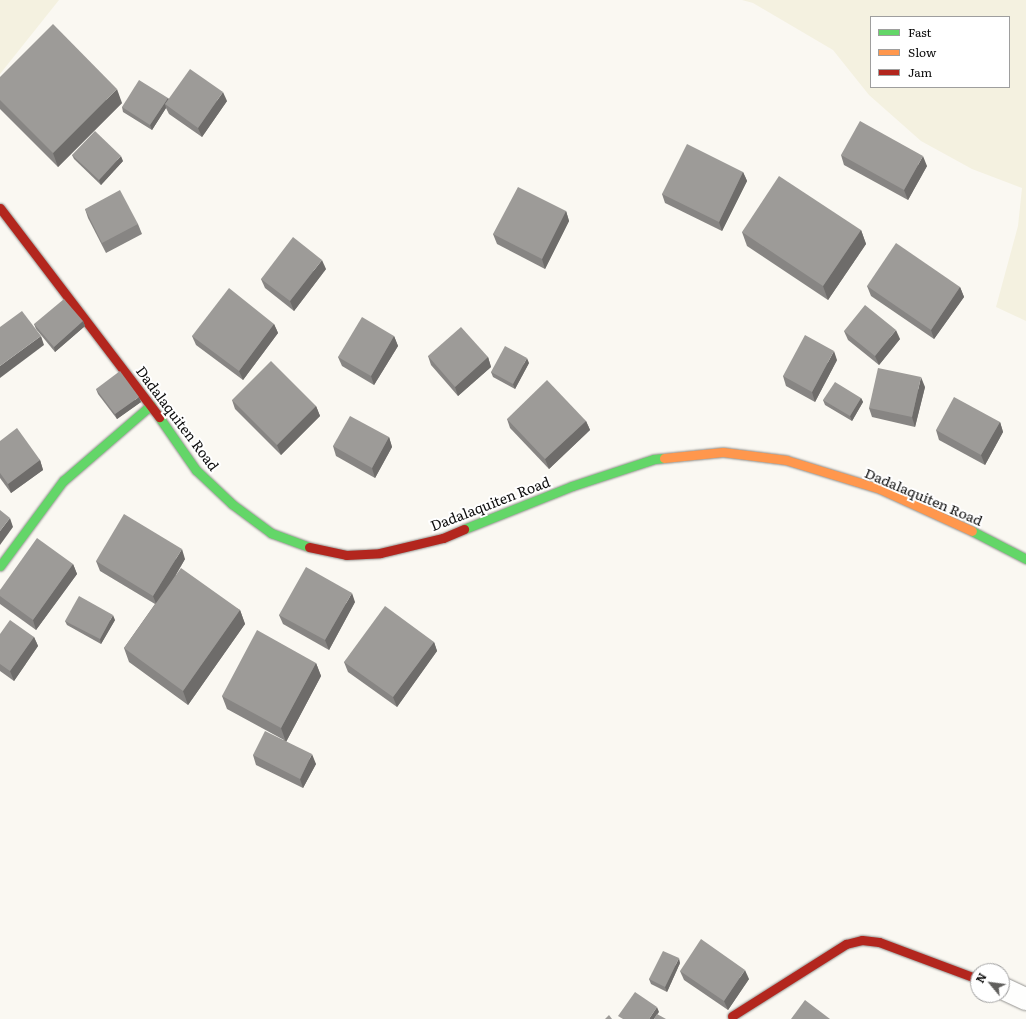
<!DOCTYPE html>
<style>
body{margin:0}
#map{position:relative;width:1026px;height:1019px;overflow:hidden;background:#faf8f2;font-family:Literata,serif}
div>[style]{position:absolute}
.farmland>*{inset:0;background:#f4f1e0}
.roads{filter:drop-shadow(0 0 1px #949390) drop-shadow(0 0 1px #949390)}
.street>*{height:22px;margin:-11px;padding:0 11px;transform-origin:11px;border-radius:11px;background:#fefefd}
.fast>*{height:9px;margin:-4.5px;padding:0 4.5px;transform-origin:4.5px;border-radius:4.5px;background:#63d668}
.slow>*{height:9px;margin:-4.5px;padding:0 4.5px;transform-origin:4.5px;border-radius:4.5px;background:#ff974d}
.jam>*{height:9px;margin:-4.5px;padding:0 4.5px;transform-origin:4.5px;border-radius:4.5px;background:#b3261e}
.wall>*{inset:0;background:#878583}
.shaded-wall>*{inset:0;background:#6e6c6a}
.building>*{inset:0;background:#9d9b98}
span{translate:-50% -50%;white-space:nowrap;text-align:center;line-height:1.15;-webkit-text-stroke:4px #fff;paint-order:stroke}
.street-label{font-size:14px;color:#0d0d0d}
.legend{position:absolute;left:870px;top:16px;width:140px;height:72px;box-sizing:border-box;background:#fff;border:1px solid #9e9e9e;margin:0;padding:5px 7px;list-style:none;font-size:12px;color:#0d0d0d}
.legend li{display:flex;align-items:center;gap:8px;height:20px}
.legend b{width:20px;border:1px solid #9e9e9e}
.north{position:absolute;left:970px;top:963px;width:40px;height:40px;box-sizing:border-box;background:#fff;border:1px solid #9e9e9e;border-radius:50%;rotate:299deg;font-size:11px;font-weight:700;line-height:16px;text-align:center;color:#0d0d0d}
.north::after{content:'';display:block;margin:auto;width:14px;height:18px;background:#605f5d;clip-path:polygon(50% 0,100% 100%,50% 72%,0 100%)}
</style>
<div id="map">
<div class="farmland">
<div style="clip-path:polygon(0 0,59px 0,0 74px)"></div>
<div style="clip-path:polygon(evenodd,742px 0,1026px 0,1026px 321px,996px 307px,1018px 226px,1022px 188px,972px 169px,921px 141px,869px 95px,833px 50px,753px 3px,742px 0,871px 17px,1009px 17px,1009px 87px,871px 87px,871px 17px)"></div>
</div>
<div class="roads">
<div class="street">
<div style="left:1002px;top:988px;width:26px;rotate:25deg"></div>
</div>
<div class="fast">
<div style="left:159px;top:417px;width:65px;rotate:55.1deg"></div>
<div style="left:196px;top:470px;width:50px;rotate:43.4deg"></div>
<div style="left:232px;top:504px;width:49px;rotate:36.6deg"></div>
<div style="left:271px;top:533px;width:40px;rotate:20.2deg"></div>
<div style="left:464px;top:529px;width:116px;rotate:-21.7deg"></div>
<div style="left:572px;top:486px;width:86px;rotate:-18.2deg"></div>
<div style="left:654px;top:459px;width:10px;rotate:-6deg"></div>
<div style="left:972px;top:531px;width:61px;rotate:27.4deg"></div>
<div style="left:0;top:566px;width:106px;rotate:-53.5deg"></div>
<div style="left:63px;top:481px;width:116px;rotate:-40.8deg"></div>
</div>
<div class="slow">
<div style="left:664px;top:458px;width:59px;rotate:-5.8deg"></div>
<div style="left:723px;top:452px;width:64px;rotate:7.2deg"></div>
<div style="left:786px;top:460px;width:98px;rotate:17.1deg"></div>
<div style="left:880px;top:489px;width:101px;rotate:24.5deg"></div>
</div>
<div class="jam">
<div style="left:0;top:208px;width:263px;rotate:52.7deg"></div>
<div style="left:309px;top:547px;width:38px;rotate:12deg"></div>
<div style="left:346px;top:555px;width:34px;rotate:-3deg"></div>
<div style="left:380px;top:553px;width:65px;rotate:-13.4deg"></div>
<div style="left:443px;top:538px;width:23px;rotate:-23deg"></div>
<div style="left:732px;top:1016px;width:135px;rotate:-32.3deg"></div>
<div style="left:846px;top:944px;width:16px;rotate:-14deg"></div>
<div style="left:862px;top:940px;width:17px;rotate:7deg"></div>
<div style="left:879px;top:942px;width:106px;rotate:20.5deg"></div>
</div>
</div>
<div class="wall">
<div style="clip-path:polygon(0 77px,122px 103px,58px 167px,0 109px)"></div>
<div style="clip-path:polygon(168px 98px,169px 99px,227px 101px,202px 137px,169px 114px,166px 108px,152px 130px,123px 112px,122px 107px)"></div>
<div style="clip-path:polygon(72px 155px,123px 161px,101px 185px,74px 159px)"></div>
<div style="clip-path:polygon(841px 155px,927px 166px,908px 200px,844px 165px)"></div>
<div style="clip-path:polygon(743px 172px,747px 181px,722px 231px,665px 203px,662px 194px)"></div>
<div style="clip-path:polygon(85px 209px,138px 224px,142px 234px,106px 253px,88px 218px)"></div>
<div style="clip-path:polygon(566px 211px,569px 221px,545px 269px,497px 244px,493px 234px)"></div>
<div style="clip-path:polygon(861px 230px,866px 244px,828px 300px,747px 246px,742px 232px)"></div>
<div style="clip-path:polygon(326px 269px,294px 311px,265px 288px,261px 279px)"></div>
<div style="clip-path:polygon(867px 286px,960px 287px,964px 297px,934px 339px,871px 296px)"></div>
<div style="clip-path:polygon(83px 321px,85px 326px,55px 352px,36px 329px,34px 324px)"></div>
<div style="clip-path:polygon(274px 324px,278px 333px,243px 380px,196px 345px,192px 336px)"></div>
<div style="clip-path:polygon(844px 331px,900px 339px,879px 365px,848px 340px)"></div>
<div style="clip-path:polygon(394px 336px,398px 346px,374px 385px,342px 366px,338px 357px)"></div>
<div style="clip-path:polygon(428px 356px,488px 357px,491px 367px,458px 396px,431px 365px)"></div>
<div style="clip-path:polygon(837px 360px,815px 402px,786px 386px,783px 376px)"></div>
<div style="clip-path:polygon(529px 363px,515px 389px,493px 377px,491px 372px)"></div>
<div style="clip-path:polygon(925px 387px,915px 427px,872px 417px,869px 408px)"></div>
<div style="clip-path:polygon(96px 389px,141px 402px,117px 419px,98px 394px)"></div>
<div style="clip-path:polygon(861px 398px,863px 402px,852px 421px,825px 405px,823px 400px)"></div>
<div style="clip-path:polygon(232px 400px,316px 406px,320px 416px,281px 455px,235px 409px)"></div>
<div style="clip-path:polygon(507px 419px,586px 421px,590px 430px,549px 469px,510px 428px)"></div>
<div style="clip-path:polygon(1000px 422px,1003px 432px,985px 465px,939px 440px,936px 430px)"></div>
<div style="clip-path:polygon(389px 437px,392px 447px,375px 478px,336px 456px,333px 446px)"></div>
<div style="clip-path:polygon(0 441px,40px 460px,43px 470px,11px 493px,0 478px)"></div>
<div style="clip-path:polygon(185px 559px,176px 575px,240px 610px,245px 624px,188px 705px,129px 662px,124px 648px,155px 604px,100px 571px,96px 561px)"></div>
<div style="clip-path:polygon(73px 564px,77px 574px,36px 630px,0 604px,0 590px)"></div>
<div style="clip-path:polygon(355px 602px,329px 650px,283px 624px,279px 615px)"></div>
<div style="clip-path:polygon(115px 620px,101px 644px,67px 625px,65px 621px)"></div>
<div style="clip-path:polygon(0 634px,34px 637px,38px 646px,14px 681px,0 671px)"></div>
<div style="clip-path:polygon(434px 642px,437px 651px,397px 707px,348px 672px,344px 662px)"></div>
<div style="clip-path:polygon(316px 663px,321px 676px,286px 742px,316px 764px,303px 788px,256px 765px,253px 755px,284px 740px,227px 709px,222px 696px)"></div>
<div style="clip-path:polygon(680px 963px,667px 992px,651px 984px,649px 979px)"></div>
<div style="clip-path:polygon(680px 971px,749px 979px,728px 1010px,684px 980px)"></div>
</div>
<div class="shaded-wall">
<div style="clip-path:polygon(117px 89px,122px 103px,58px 167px,53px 153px)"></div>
<div style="clip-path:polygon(223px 92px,227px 101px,202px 137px,198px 128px)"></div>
<div style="clip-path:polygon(168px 98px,170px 103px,165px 104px,166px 108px,152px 130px,150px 125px)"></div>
<div style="clip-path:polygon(121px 156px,123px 161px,101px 185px,99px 180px)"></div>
<div style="clip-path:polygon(923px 156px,927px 166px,908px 200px,904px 190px)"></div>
<div style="clip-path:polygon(743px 172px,747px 181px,722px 231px,719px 222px)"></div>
<div style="clip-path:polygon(566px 211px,569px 221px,545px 269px,542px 259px)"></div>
<div style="clip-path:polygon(861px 230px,866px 244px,828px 300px,823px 286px)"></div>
<div style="clip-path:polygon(322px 260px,326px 269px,294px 311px,290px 301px)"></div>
<div style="clip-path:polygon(960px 287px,964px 297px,934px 339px,931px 330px)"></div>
<div style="clip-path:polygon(83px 321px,85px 326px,55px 352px,54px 347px)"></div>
<div style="clip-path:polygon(274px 324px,278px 333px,243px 380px,239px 371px)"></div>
<div style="clip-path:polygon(896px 330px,900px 339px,879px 365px,875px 356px)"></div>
<div style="clip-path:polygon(41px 336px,44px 345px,0 378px,0 366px)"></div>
<div style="clip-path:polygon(394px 336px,398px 346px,374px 385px,371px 376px)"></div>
<div style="clip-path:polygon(834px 351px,837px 360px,815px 402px,812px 392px)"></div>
<div style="clip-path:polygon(488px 357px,491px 367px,458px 396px,455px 387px)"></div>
<div style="clip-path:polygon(527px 358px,529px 363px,515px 389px,513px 384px)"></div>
<div style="clip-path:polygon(921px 377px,925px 387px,915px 427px,912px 417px)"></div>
<div style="clip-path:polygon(139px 397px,141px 402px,117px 419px,115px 414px)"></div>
<div style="clip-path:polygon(861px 398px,863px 402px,852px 421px,850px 416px)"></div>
<div style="clip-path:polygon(316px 406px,320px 416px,281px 455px,277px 445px)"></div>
<div style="clip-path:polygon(586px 421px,590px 430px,549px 469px,545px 459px)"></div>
<div style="clip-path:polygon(1000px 422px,1003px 432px,985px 465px,981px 455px)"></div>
<div style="clip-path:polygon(389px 437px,392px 447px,375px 478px,372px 468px)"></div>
<div style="clip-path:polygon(40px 460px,43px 470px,11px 493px,8px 484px)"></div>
<div style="clip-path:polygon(10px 518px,13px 527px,0 545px,0 531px)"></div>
<div style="clip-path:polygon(182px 549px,185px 559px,157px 606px,153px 596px)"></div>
<div style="clip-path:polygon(73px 564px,77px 574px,36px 630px,33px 620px)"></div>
<div style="clip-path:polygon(352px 593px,355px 602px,329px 650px,325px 640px)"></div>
<div style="clip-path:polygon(240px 610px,245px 624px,188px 705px,183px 691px)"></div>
<div style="clip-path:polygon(113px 615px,115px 620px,101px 644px,100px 639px)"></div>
<div style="clip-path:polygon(34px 637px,38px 646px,14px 681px,10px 671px)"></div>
<div style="clip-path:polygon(434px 642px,437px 651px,397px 707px,393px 697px)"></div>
<div style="clip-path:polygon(316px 663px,321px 676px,286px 742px,281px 728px)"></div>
<div style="clip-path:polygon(312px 754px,316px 764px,303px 788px,300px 779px)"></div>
<div style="clip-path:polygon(679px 958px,680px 963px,667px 992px,665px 987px)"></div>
<div style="clip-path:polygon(745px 970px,749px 979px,728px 1010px,724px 1001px)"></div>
<div style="clip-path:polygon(657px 1007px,659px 1012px,654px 1019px,649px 1019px)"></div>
</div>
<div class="building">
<div style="clip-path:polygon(53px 24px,117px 89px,53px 153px,0 100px,0 77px)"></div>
<div style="clip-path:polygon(190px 69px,223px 92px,198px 128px,165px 104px)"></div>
<div style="clip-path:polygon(139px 80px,168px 98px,150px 125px,122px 107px)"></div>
<div style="clip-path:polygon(860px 121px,923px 156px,904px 190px,841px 155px)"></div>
<div style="clip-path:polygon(95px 131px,121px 156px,99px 180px,72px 155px)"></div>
<div style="clip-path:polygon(687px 144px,743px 172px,719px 222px,662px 194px)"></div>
<div style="clip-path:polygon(779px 176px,861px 230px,823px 286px,742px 232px)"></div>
<div style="clip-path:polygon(518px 187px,566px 211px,542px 259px,493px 234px)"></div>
<div style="clip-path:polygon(120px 190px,138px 224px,102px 243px,85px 209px)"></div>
<div style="clip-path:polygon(293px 237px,322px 260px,290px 301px,261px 279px)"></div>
<div style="clip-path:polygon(896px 243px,960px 287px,931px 330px,867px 286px)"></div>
<div style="clip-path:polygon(229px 288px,274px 324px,239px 371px,192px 336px)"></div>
<div style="clip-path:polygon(64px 299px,83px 321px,54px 347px,34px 324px)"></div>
<div style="clip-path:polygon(865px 305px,896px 330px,875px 356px,844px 331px)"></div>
<div style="clip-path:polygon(22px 311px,41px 336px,0 366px,0 327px)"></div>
<div style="clip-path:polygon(362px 317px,394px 336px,371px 376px,338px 357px)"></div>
<div style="clip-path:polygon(461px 327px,488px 357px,455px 387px,428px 356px)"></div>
<div style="clip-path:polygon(805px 335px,834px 351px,812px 392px,783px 376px)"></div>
<div style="clip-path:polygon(505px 346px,527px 358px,513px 384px,491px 372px)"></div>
<div style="clip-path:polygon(271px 361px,316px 406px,277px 445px,232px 400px)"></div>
<div style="clip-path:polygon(878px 368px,921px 377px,912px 417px,869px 408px)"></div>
<div style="clip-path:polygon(120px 371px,139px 397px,115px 414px,96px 389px)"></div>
<div style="clip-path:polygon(547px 380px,586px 421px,545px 459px,507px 419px)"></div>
<div style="clip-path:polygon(835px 382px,861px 398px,850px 416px,823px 400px)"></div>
<div style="clip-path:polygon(954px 397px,1000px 422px,981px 455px,936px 430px)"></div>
<div style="clip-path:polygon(350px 416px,389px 437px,372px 468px,333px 446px)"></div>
<div style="clip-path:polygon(17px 428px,40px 460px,8px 484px,0 473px,0 441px)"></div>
<div style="clip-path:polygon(0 510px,10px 518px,0 531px)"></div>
<div style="clip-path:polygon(124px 514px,182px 549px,153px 596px,96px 561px)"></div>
<div style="clip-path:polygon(37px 538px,73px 564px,33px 620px,0 596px,0 590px)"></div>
<div style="clip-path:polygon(306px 567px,352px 593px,325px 640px,279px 615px)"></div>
<div style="clip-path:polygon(181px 568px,240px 610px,183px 691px,124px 648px)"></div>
<div style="clip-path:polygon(79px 596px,113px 615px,100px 639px,65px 621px)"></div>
<div style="clip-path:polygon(385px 606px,434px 642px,393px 697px,344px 662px)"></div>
<div style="clip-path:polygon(10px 620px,34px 637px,10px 671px,0 664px,0 634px)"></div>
<div style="clip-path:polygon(257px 630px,316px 663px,281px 728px,222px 696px)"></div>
<div style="clip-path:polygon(265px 731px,312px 754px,300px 779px,253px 755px)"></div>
<div style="clip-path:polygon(701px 939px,745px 970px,724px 1001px,680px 971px)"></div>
<div style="clip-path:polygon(663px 951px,679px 958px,665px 987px,649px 979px)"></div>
<div style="clip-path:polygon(635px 992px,657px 1007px,649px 1019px,623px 1019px,618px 1016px)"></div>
<div style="clip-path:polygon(805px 1000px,830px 1019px,791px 1019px)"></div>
<div style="clip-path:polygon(657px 1014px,666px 1019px,654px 1019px)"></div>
<div style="clip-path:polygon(609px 1015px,612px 1019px,605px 1019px)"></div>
</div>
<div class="street-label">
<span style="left:178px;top:418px;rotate:53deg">Dadalaquiten Road</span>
<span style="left:924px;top:496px;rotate:23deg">Dadalaquiten Road</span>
<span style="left:490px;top:503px;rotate:-21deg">Dadalaquiten Road</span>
</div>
<ul class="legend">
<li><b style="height:5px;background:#63d668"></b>Fast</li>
<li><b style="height:5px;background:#ff974d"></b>Slow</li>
<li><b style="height:5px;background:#b3261e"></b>Jam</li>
</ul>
<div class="north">N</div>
</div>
